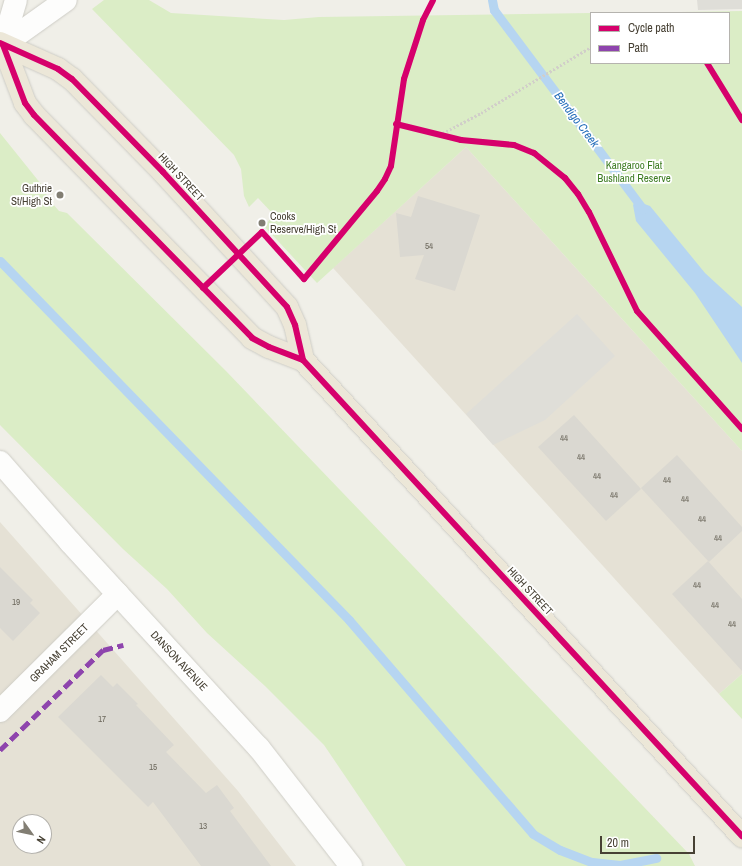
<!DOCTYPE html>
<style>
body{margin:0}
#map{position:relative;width:742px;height:866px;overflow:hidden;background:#f0efe8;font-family:"Archivo Narrow",sans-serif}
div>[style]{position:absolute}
.residential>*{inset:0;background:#e5e1d5}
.green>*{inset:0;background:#dbedc6}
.parking>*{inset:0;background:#dfded8}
.water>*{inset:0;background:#b6d5f1}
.stream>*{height:9px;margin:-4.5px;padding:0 4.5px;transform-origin:4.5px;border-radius:4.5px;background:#b6d5f1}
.building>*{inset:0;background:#dad8d1}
.path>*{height:2.5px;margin-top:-1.25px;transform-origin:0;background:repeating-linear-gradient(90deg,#d1cec9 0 2px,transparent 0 4px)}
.roads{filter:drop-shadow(0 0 1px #cecdc6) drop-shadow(0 0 1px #cecdc6)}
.minor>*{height:22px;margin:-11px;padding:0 11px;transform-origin:11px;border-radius:11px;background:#fdfdfc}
.highway>*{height:22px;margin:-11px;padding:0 11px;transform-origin:11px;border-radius:11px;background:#ece7d8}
.quiet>*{height:5px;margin-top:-2.5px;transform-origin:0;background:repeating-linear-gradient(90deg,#8e44ad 0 10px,transparent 0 15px)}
.cycleway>*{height:6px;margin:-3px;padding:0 3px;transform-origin:3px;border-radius:3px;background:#d6006c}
.dots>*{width:11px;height:11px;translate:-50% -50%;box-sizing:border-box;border:2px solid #fff;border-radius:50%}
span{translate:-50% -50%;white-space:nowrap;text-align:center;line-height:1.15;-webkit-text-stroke:3.5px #fff;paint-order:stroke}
.number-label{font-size:9px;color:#6c685c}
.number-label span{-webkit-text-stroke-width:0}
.park-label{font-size:11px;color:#3e7d23}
.street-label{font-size:11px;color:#474134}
.poi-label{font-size:11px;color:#474134}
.right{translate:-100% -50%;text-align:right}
.left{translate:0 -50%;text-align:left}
.water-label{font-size:12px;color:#266fbb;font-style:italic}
.legend{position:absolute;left:590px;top:12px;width:140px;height:52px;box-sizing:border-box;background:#fff;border:1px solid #b5b3ae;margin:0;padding:5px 7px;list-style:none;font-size:12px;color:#474134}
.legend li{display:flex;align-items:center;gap:8px;height:20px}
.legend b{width:20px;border:1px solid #b5b3ae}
.north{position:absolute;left:12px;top:814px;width:40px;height:40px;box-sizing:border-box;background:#fff;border:1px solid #b5b3ae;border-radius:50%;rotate:123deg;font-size:11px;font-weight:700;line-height:16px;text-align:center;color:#474134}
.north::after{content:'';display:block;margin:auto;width:14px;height:18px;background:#827e73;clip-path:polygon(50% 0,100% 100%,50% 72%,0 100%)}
.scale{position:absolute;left:600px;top:836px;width:95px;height:18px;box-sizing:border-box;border:2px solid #474134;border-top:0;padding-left:5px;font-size:12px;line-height:14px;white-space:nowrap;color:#474134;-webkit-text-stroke:3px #fff;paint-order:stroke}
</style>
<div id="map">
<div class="residential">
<div style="clip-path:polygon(466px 147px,742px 451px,742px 674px,719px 694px,333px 268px)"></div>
<div style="clip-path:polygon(evenodd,0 522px,238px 791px,296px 866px,0 866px,0 522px,20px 822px,44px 822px,44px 846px,20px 846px,20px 822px)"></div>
</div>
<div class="green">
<div style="clip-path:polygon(104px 0,149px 0,171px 13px,284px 20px,319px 17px,591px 13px,591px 63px,729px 63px,729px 13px,618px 13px,742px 11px,742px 451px,466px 147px,317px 283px,264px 226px,274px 215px,258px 198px,249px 207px,244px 196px,241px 169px,234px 155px,92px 9px)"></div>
<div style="clip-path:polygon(0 133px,45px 189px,47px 197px,59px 211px,67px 213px,226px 371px,689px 854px,695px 866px,406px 866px,324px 745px,265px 686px,207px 633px,167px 589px,123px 549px,0 425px)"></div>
<div style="clip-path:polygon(742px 674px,742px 719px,719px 694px)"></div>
</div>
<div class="parking">
<div style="clip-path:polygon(697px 0,742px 0,742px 9px,698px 10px)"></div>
<div style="clip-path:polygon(577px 314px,615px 356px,545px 420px,493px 445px,466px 414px)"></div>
</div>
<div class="water">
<div style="clip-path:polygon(636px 201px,650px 206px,705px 273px,742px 307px,742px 363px,695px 293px,636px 221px,633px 205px)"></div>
</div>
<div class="stream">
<div style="left:492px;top:0;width:10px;rotate:79deg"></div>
<div style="left:494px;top:10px;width:249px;rotate:53.2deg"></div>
<div style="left:0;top:261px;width:501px;rotate:45.81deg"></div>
<div style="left:349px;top:620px;width:282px;rotate:49.3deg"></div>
<div style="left:533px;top:834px;width:31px;rotate:31deg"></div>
<div style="left:560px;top:850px;width:34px;rotate:21deg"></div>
<div style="left:592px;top:862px;width:28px;rotate:6deg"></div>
<div style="left:620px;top:865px;width:37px;rotate:-11deg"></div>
</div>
<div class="building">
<div style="clip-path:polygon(418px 196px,480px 215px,455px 291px,415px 279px,424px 255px,400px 257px,396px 213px,411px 217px)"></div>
<div style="clip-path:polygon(574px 415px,641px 489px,606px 521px,538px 447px)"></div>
<div style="clip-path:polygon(677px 455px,742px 527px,742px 531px,709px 562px,641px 488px)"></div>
<div style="clip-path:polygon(708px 561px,742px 599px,742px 671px,672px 594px)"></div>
<div style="clip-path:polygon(0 567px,33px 600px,30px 603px,40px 613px,13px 641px,0 628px)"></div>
<div style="clip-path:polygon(101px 675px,113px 687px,117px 683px,138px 704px,136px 705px,174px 745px,166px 752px,206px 793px,217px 785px,234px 808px,230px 811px,271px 866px,201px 866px,153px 802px,148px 807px,58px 717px)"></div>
</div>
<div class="path">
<div style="left:439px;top:135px;width:47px;rotate:-27.6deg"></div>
<div style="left:481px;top:113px;width:128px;rotate:-31deg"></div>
</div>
<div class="roads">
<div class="minor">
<div style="left:3px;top:45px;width:77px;rotate:-35.5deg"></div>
<div style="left:1px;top:51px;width:53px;rotate:-73.6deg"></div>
<div style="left:0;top:462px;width:106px;rotate:48.8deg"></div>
<div style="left:70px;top:542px;width:280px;rotate:47.5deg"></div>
<div style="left:259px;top:748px;width:150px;rotate:52.1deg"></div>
<div style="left:0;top:711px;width:166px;rotate:-44.8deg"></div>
</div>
<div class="highway">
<div style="left:0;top:43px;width:64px;rotate:24.1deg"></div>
<div style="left:58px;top:69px;width:17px;rotate:36deg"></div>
<div style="left:72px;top:79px;width:130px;rotate:45.6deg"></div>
<div style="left:163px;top:172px;width:183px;rotate:47.4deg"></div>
<div style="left:287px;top:307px;width:20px;rotate:66deg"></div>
<div style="left:295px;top:325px;width:36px;rotate:77deg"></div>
<div style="left:3px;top:45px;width:62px;rotate:69.2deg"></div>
<div style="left:25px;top:103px;width:15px;rotate:53deg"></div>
<div style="left:34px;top:115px;width:312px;rotate:45.6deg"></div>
<div style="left:252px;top:338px;width:19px;rotate:28deg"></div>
<div style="left:269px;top:347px;width:36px;rotate:21deg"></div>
<div style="left:303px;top:360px;width:648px;rotate:47.32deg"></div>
</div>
</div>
<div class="quiet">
<div style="left:0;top:750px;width:144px;rotate:-44.2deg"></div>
<div style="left:103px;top:650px;width:21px;rotate:-14deg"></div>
</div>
<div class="cycleway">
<div style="left:0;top:43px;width:64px;rotate:24.1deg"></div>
<div style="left:58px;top:69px;width:17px;rotate:36deg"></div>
<div style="left:72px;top:79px;width:130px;rotate:45.6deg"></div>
<div style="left:163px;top:172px;width:183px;rotate:47.4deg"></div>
<div style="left:287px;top:307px;width:20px;rotate:66deg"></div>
<div style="left:295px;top:325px;width:36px;rotate:77deg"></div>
<div style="left:3px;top:45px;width:62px;rotate:69.2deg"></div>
<div style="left:25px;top:103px;width:15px;rotate:53deg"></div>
<div style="left:34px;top:115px;width:312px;rotate:45.6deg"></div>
<div style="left:252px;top:338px;width:19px;rotate:28deg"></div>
<div style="left:269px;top:347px;width:36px;rotate:21deg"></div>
<div style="left:303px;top:360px;width:648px;rotate:47.32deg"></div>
<div style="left:707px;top:63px;width:67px;rotate:58.4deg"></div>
<div style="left:396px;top:124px;width:67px;rotate:13.8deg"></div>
<div style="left:461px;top:140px;width:53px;rotate:5.4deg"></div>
<div style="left:514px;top:145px;width:22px;rotate:22deg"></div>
<div style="left:534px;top:153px;width:40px;rotate:39deg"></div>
<div style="left:565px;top:178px;width:21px;rotate:51deg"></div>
<div style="left:578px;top:194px;width:21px;rotate:59deg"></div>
<div style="left:589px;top:212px;width:110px;rotate:64.1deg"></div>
<div style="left:637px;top:311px;width:158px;rotate:48.3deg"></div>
<div style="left:203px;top:288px;width:81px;rotate:-43.5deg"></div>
<div style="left:262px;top:232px;width:63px;rotate:48.2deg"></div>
<div style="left:304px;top:279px;width:114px;rotate:-50.3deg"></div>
<div style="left:377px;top:191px;width:14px;rotate:-56deg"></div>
<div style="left:385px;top:179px;width:14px;rotate:-65deg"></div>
<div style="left:391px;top:166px;width:88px;rotate:-81.5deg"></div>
<div style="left:404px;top:79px;width:62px;rotate:-72.1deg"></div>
<div style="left:423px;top:20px;width:22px;rotate:-63deg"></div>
</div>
<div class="dots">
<div style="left:60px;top:195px;background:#827e73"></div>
<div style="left:262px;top:223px;background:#827e73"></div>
</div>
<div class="number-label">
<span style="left:429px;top:246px">54</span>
<span style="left:564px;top:438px">44</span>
<span style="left:581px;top:457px">44</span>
<span style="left:597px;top:476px">44</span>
<span style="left:667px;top:480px">44</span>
<span style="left:614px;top:495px">44</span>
<span style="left:685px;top:499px">44</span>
<span style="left:702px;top:519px">44</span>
<span style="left:718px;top:538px">44</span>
<span style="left:697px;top:585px">44</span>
<span style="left:16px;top:602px">19</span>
<span style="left:715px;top:605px">44</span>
<span style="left:732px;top:624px">44</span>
<span style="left:102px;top:719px">17</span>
<span style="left:153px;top:767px">15</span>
<span style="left:203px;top:826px">13</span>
</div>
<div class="park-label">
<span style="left:634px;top:172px">Kangaroo Flat<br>Bushland Reserve</span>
</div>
<div class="street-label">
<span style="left:181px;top:177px;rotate:47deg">HIGH STREET</span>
<span style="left:530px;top:591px;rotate:47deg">HIGH STREET</span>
<span style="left:59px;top:653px;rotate:-45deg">GRAHAM STREET</span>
<span style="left:179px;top:661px;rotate:47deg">DANSON AVENUE</span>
</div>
<div class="poi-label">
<span class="right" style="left:52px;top:195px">Guthrie<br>St/High St</span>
<span class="left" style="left:270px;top:223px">Cooks<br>Reserve/High St</span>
</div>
<div class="water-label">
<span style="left:576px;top:120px;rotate:53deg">Bendigo Creek</span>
</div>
<ul class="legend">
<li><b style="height:5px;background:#d6006c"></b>Cycle path</li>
<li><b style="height:5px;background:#8e44ad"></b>Path</li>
</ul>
<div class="north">N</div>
<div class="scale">20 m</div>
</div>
